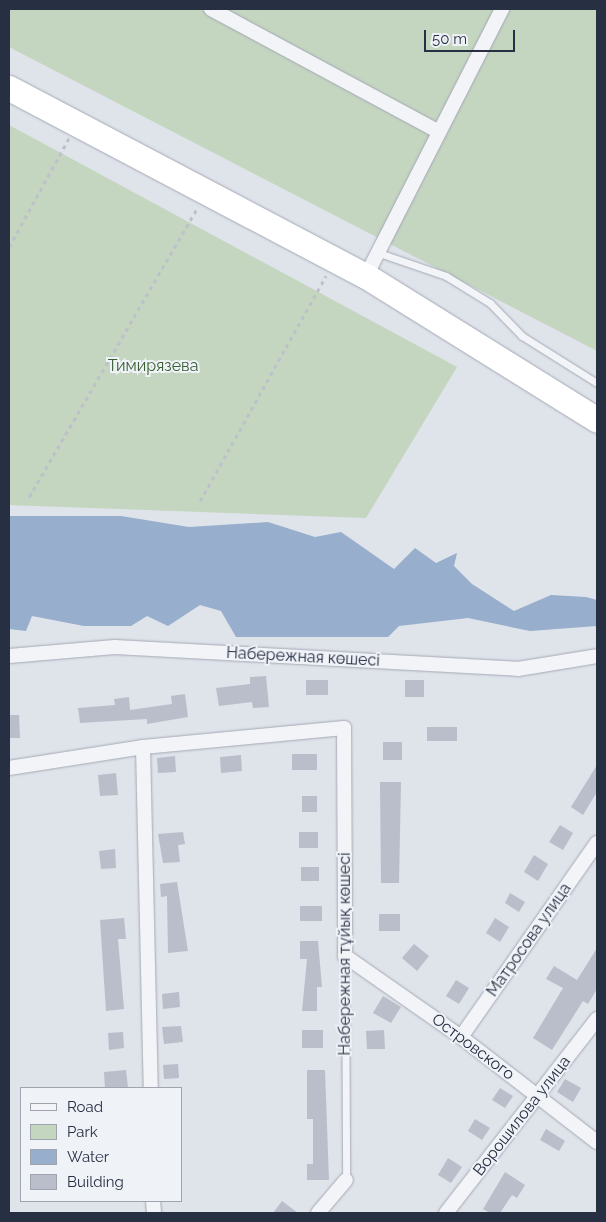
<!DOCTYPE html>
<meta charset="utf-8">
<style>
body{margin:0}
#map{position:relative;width:606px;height:1222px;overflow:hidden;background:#dfe3ea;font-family:Raleway,sans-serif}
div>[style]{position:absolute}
.green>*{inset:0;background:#c4d5c0}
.water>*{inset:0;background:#97aecd}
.building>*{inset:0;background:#b9beca}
.path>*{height:2.5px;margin-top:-1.25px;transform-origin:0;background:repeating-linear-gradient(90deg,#bec1c9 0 4px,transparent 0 8px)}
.roads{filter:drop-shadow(0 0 1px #a4a9b5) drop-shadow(0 0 1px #a4a9b5)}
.lane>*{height:7px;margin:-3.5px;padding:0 3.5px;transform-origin:3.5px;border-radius:3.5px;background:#f3f4f8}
.street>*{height:14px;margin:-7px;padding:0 7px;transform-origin:7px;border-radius:7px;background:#f3f4f8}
.highway>*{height:25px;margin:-12.5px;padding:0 12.5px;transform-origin:12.5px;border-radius:12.5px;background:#fff}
span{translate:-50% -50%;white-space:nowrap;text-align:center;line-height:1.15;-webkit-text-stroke:4px #eff2f7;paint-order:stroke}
.park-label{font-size:16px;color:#386033}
.street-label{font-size:16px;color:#272f43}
.frame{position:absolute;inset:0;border:10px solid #272f43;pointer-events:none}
.legend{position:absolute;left:20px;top:1087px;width:162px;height:115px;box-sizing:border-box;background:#eff2f7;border:1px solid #9fa4af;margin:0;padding:6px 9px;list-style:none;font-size:15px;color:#272f43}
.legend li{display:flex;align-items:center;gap:10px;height:25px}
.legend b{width:25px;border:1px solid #9fa4af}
.scale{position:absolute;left:424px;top:30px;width:91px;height:22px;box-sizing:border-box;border:2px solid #272f43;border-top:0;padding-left:6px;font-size:15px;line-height:18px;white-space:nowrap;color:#272f43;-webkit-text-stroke:4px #eff2f7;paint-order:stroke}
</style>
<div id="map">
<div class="green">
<div style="clip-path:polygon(9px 9px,597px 9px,597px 351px,9px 47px)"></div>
<div style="clip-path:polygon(9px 125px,457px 367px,366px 518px,9px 505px)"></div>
</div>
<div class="water">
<div style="clip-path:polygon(9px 516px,121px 516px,189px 527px,268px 522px,315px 537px,341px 532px,394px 569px,415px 548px,436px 563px,457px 553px,454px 566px,472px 584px,514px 611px,551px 595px,586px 597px,597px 600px,597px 626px,530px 631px,468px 618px,399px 626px,388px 637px,236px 637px,221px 611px,200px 605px,168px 626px,147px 616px,131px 626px,84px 626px,32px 616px,26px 631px,9px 629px)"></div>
</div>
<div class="building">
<div style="clip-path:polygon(266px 676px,269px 707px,253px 708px,252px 702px,219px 706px,216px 688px,250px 684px,250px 677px)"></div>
<div style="clip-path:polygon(306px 680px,328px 680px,328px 695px,306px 695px)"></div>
<div style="clip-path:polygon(405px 680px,424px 680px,424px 697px,405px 697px)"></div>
<div style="clip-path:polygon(185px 694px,188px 717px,147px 724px,147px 719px,80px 723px,78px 708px,115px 705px,114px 699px,129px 697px,130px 710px,172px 704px,171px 696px)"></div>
<div style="clip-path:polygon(9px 715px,19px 715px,20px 738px,9px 738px)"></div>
<div style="clip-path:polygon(427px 727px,457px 727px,457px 741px,427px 741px)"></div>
<div style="clip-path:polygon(383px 742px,402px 742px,402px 760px,383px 760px)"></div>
<div style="clip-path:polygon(292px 754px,317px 754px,317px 770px,292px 770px)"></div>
<div style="clip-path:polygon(241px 755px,242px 771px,221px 773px,220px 757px)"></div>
<div style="clip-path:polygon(175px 756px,176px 772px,158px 773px,157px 758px)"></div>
<div style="clip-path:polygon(597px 765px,597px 792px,583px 815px,571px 807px)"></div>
<div style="clip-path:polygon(116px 773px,118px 795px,100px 796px,98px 775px)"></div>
<div style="clip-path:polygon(380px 782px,401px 782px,399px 883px,381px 883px)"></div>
<div style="clip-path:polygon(302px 796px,317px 796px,317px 812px,302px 812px)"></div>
<div style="clip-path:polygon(560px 825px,573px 833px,563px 850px,549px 842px)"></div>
<div style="clip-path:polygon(183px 832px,185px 844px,178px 845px,180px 862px,163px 863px,158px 834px)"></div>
<div style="clip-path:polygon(299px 832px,318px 832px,318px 848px,299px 848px)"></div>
<div style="clip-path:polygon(115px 849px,116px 868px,101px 869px,99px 851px)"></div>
<div style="clip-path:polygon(534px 855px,548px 864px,538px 881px,524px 872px)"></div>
<div style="clip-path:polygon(301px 867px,319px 867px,319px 881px,301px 881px)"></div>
<div style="clip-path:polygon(177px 882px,188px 951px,168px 953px,167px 896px,161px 897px,160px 884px)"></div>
<div style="clip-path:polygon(510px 893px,525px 902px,519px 912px,505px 903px)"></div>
<div style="clip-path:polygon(300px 906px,322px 906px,322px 921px,300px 921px)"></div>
<div style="clip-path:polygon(379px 914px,400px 914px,400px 931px,379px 931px)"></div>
<div style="clip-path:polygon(124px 918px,126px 939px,118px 939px,124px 1009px,106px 1011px,100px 920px)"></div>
<div style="clip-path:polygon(495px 918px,509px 927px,500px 942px,486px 933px)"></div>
<div style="clip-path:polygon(300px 941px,318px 941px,322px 987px,317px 987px,317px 1011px,302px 1011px,307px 959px,300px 959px)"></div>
<div style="clip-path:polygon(414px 944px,429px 956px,417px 971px,402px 958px)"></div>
<div style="clip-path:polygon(597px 948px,597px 989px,588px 1004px,583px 1001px,552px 1050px,533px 1038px,563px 988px,546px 979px,554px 966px,577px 980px)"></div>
<div style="clip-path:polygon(456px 980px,469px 988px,459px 1004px,446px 996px)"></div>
<div style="clip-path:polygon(179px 992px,180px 1007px,163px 1009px,162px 994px)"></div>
<div style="clip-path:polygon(383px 996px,401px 1007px,391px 1023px,373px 1013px)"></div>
<div style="clip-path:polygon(181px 1026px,183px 1042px,164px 1044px,162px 1027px)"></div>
<div style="clip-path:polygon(302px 1030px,323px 1030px,323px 1048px,302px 1048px)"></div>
<div style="clip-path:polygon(384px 1030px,385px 1049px,367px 1049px,366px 1031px)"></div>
<div style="clip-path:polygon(123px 1032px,124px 1048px,109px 1050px,108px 1033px)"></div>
<div style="clip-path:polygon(178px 1064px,179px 1078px,164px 1079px,163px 1065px)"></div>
<div style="clip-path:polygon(126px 1070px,128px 1088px,105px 1088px,104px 1072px)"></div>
<div style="clip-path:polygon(307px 1070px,325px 1070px,329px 1180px,307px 1180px,307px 1164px,313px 1164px,313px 1119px,307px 1119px)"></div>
<div style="clip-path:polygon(565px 1079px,581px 1088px,573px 1102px,557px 1092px)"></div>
<div style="clip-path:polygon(500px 1088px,513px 1096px,505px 1108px,492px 1100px)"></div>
<div style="clip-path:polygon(475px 1119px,490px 1128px,482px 1140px,468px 1131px)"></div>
<div style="clip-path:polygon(546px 1129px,565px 1141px,559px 1151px,540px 1140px)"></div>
<div style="clip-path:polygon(448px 1158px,462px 1167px,451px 1183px,438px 1175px)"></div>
<div style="clip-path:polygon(505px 1172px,525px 1185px,517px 1198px,512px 1195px,500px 1213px,490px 1213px,483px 1209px)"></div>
<div style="clip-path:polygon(282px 1201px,298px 1213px,273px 1213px)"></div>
</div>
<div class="path">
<div style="left:9px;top:247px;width:124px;rotate:-61.2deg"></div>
<div style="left:29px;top:497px;width:336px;rotate:-59.8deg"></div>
<div style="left:200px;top:501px;width:258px;rotate:-60.8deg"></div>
</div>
<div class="roads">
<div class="lane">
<div style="left:379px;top:253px;width:71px;rotate:18.9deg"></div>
<div style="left:446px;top:276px;width:52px;rotate:31.5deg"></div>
<div style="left:490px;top:303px;width:46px;rotate:45.9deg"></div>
<div style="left:522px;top:336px;width:89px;rotate:32.1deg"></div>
<div style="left:345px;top:956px;width:224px;rotate:89.7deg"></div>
</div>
<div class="street">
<div style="left:211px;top:9px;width:259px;rotate:28.3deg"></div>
<div style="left:366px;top:276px;width:300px;rotate:-63deg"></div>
<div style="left:9px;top:656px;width:106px;rotate:-4.9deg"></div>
<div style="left:115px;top:647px;width:404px;rotate:3.1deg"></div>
<div style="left:518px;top:669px;width:80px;rotate:-9.3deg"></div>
<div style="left:143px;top:747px;width:341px;rotate:88.7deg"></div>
<div style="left:9px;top:768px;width:136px;rotate:-8.9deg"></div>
<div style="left:143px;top:747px;width:202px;rotate:-5.4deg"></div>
<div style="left:344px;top:728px;width:228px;rotate:89.7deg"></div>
<div style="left:345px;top:956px;width:141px;rotate:34.9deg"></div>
<div style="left:461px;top:1037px;width:172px;rotate:37.7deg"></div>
<div style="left:461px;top:1037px;width:237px;rotate:-55deg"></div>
<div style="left:153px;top:1201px;width:12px;rotate:85deg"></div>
<div style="left:318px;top:1213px;width:43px;rotate:-49.7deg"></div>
<div style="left:446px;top:1213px;width:246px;rotate:-52.1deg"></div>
</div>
<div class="highway">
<div style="left:9px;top:88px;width:403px;rotate:27.8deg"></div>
<div style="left:366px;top:276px;width:272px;rotate:31.9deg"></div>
</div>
</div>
<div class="park-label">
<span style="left:153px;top:366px">Тимирязева</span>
</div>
<div class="street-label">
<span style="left:303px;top:657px;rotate:3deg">Набережная көшесі</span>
<span style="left:529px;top:940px;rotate:-55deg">Матросова улица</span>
<span style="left:345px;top:954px;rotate:-90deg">Набережная тұйық көшесі</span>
<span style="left:473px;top:1047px;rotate:37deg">Островского</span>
<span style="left:522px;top:1116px;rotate:-52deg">Ворошилова улица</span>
</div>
<div class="frame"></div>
<ul class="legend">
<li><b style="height:6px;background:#f3f4f8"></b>Road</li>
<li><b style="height:14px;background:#c4d5c0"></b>Park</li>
<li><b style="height:14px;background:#97aecd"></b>Water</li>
<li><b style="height:14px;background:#b9beca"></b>Building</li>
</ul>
<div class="scale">50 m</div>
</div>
